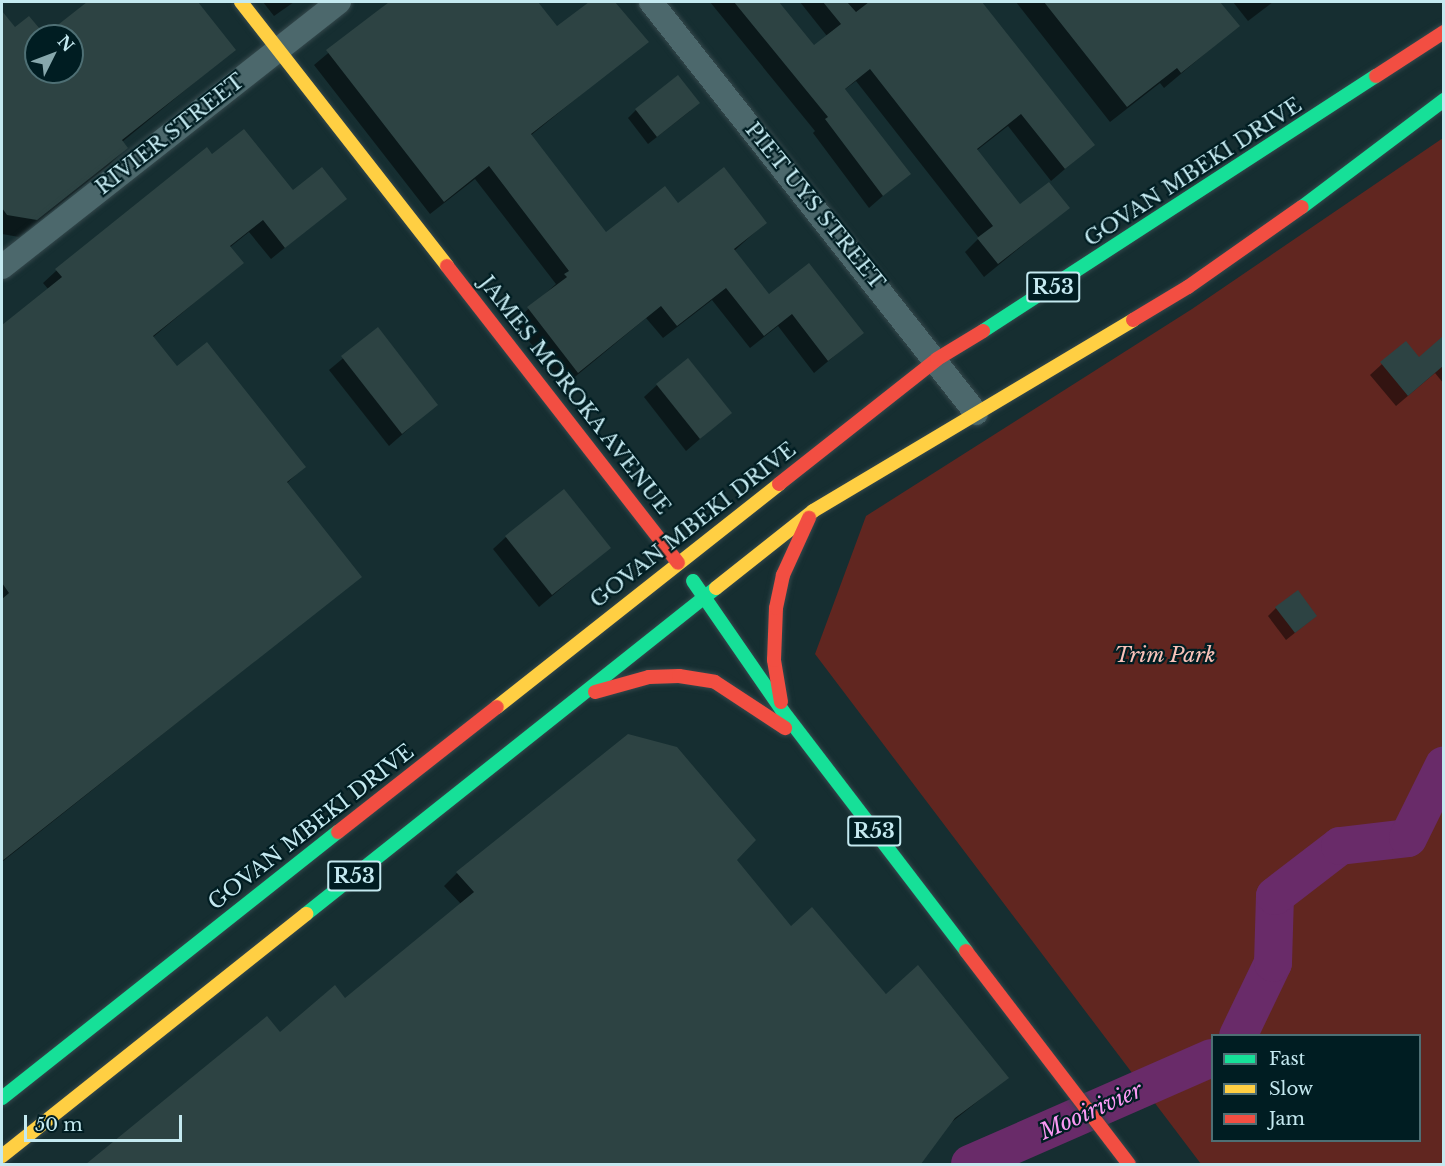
<!DOCTYPE html>
<style>
body{margin:0}
#map{position:relative;width:1445px;height:1166px;overflow:hidden;background:#162e31;font-family:"Libre Baskerville",serif}
div>[style]{position:absolute}
.green>*{inset:0;background:#612620}
.shadow>*{inset:0;background:#0007}
.river>*{height:38px;margin:-19px;padding:0 19px;transform-origin:19px;border-radius:19px;background:#692b69}
.building>*{inset:0;background:#2d4343}
.roads{filter:drop-shadow(0 0 2px #35484c) drop-shadow(0 0 2px #35484c)}
.street>*{height:24px;margin:-12px;padding:0 12px;transform-origin:12px;border-radius:12px;background:#4c686c}
.fast>*{height:14px;margin:-7px;padding:0 7px;transform-origin:7px;border-radius:7px;background:#16e098}
.slow>*{height:14px;margin:-7px;padding:0 7px;transform-origin:7px;border-radius:7px;background:#ffcf43}
.jam>*{height:14px;margin:-7px;padding:0 7px;transform-origin:7px;border-radius:7px;background:#f24e42}
span{translate:-50% -50%;white-space:nowrap;text-align:center;line-height:1.15;-webkit-text-stroke:4.5px #001d22;paint-order:stroke}
.shield-label span{padding:2px 4px;background:#001d22;border:2px solid;border-radius:4px;-webkit-text-stroke-width:0}
.shield-label{font-size:20px;color:#c4e9f0;font-weight:700}
.street-label{font-size:21px;color:#c4e9f0}
.park-label{font-size:21px;color:#f9c2b9;font-style:italic}
.water-label{font-size:22px;color:#fa99f4;font-style:italic}
.frame{position:absolute;inset:0;border:3px solid #c4e9f0;pointer-events:none}
.legend{position:absolute;left:1211px;top:1034px;width:210px;height:108px;box-sizing:border-box;background:#001d22;border:2px solid #4e6f74;margin:0;padding:8px 10px;list-style:none;font-size:18px;color:#c4e9f0}
.legend li{display:flex;align-items:center;gap:12px;height:30px}
.legend b{width:30px;border:2px solid #4e6f74}
.north{position:absolute;left:24px;top:24px;width:60px;height:60px;box-sizing:border-box;background:#001d22;border:2px solid #4e6f74;border-radius:50%;rotate:48deg;font-size:16px;font-weight:700;line-height:24px;text-align:center;color:#c4e9f0}
.north::after{content:'';display:block;margin:auto;width:21px;height:27px;background:#87a8ad;clip-path:polygon(50% 0,100% 100%,50% 72%,0 100%)}
.scale{position:absolute;left:24px;top:1115px;width:158px;height:27px;box-sizing:border-box;border:3px solid #c4e9f0;border-top:0;padding-left:8px;font-size:18px;line-height:21px;white-space:nowrap;color:#c4e9f0;-webkit-text-stroke:4px #001d22;paint-order:stroke}
</style>
<div id="map">
<div class="green">
<div style="clip-path:polygon(evenodd,1443px 138px,1443px 1164px,1201px 1164px,815px 654px,866px 516px,1192px 309px,1443px 138px,1212px 1036px,1420px 1036px,1420px 1140px,1212px 1140px,1212px 1036px)"></div>
</div>
<div class="shadow">
<div style="clip-path:polygon(evenodd,89px 2px,196px 2px,234px 50px,122px 142px,126px 148px,109px 165px,19px 237px,2px 234px,2px 13px,14px 29px,42px 34px,51px 26px,54px 29px,89px 2px,36px 36px,72px 36px,72px 72px,36px 72px,36px 36px)"></div>
<div style="clip-path:polygon(263px 2px,294px 2px,274px 16px)"></div>
<div style="clip-path:polygon(389px 2px,536px 2px,557px 28px,591px 2px,614px 2px,647px 41px,530px 136px,606px 234px,678px 205px,765px 223px,734px 251px,769px 296px,862px 333px,814px 373px,778px 326px,750px 348px,712px 300px,663px 338px,646px 318px,564px 386px,514px 322px,556px 284px,475px 179px,430px 214px,314px 65px)"></div>
<div style="clip-path:polygon(710px 2px,777px 2px,814px 47px,827px 36px,800px 2px,980px 2px,1093px 145px,1051px 181px,1008px 126px,976px 151px,1020px 207px,1068px 208px,984px 277px,965px 252px,979px 238px,856px 81px,844px 90px,909px 173px,869px 208px,813px 133px,815px 131px)"></div>
<div style="clip-path:polygon(1016px 2px,1218px 2px,1238px 26px,1164px 88px,1160px 83px,1110px 122px)"></div>
<div style="clip-path:polygon(1233px 2px,1273px 2px,1248px 21px)"></div>
<div style="clip-path:polygon(636px 110px,690px 111px,648px 144px,628px 118px)"></div>
<div style="clip-path:polygon(207px 149px,212px 156px,293px 192px,345px 199px,271px 259px,249px 232px,229px 248px,242px 263px,152px 338px,176px 369px,304px 467px,286px 484px,360px 577px,2px 862px,2px 327px,49px 290px,43px 283px,56px 271px)"></div>
<div style="clip-path:polygon(377px 330px,436px 405px,389px 446px,329px 370px)"></div>
<div style="clip-path:polygon(1444px 338px,1444px 384px,1435px 373px,1396px 406px,1370px 375px,1405px 343px,1418px 359px)"></div>
<div style="clip-path:polygon(657px 385px,730px 413px,686px 451px,644px 397px)"></div>
<div style="clip-path:polygon(506px 537px,609px 548px,539px 607px,493px 549px)"></div>
<div style="clip-path:polygon(1276px 608px,1316px 616px,1286px 640px,1268px 616px)"></div>
<div style="clip-path:polygon(628px 736px,791px 928px,1007px 1078px,948px 1125px,920px 1164px,88px 1164px,267px 1018px,280px 1034px,345px 1000px,461px 904px,444px 886px,457px 873px)"></div>
</div>
<div class="river">
<div style="left:1238px;top:1036px;width:81px;rotate:-64.4deg"></div>
<div style="left:1273px;top:963px;width:67px;rotate:-88.3deg"></div>
<div style="left:1275px;top:896px;width:82px;rotate:-37.6deg"></div>
<div style="left:1340px;top:846px;width:68px;rotate:-6.7deg"></div>
<div style="left:1408px;top:838px;width:81px;rotate:-63.7deg"></div>
<div style="left:970px;top:1164px;width:264px;rotate:-23.7deg"></div>
</div>
<div class="building">
<div style="clip-path:polygon(evenodd,87px 2px,198px 2px,236px 50px,122px 140px,128px 148px,37px 220px,7px 215px,2px 208px,2px 11px,15px 27px,29px 16px,45px 35px,87px 2px,36px 36px,72px 36px,72px 72px,36px 72px,36px 36px)"></div>
<div style="clip-path:polygon(389px 2px,538px 2px,557px 26px,589px 2px,615px 2px,649px 42px,531px 134px,606px 232px,665px 186px,678px 203px,724px 167px,767px 223px,734px 249px,769px 294px,809px 263px,864px 333px,828px 361px,792px 314px,764px 336px,726px 288px,677px 326px,661px 306px,578px 373px,527px 307px,567px 277px,564px 274px,569px 271px,489px 166px,444px 202px,326px 50px)"></div>
<div style="clip-path:polygon(734px 2px,779px 2px,814px 45px,841px 24px,823px 2px,847px 2px,856px 12px,869px 2px,982px 2px,1095px 145px,1065px 169px,1021px 114px,977px 149px,1020px 204px,1049px 182px,1070px 208px,998px 264px,977px 238px,993px 226px,870px 69px,845px 89px,911px 174px,883px 196px,825px 119px,828px 117px)"></div>
<div style="clip-path:polygon(1044px 2px,1220px 2px,1240px 26px,1181px 73px,1177px 68px,1127px 107px)"></div>
<div style="clip-path:polygon(678px 75px,700px 103px,657px 137px,635px 109px)"></div>
<div style="clip-path:polygon(244px 129px,293px 190px,322px 167px,347px 199px,285px 248px,263px 220px,230px 246px,244px 263px,153px 336px,177px 366px,207px 342px,306px 467px,287px 482px,362px 577px,2px 861px,2px 599px,9px 593px,2px 583px,2px 325px,62px 277px,55px 269px,207px 147px,212px 154px)"></div>
<div style="clip-path:polygon(378px 327px,438px 405px,402px 434px,341px 356px)"></div>
<div style="clip-path:polygon(1443px 336px,1443px 366px,1408px 396px,1380px 362px,1406px 341px,1419px 357px)"></div>
<div style="clip-path:polygon(688px 358px,732px 413px,700px 439px,656px 384px)"></div>
<div style="clip-path:polygon(564px 489px,611px 548px,552px 595px,505px 536px)"></div>
<div style="clip-path:polygon(1298px 590px,1317px 616px,1295px 633px,1275px 607px)"></div>
<div style="clip-path:polygon(628px 734px,677px 747px,756px 840px,737px 860px,791px 926px,812px 907px,886px 994px,918px 965px,1009px 1078px,955px 1118px,921px 1164px,86px 1164px,267px 1016px,280px 1032px,335px 985px,345px 998px,474px 892px,456px 872px)"></div>
</div>
<div class="roads">
<div class="street">
<div style="left:651px;top:2px;width:524px;rotate:51.66deg"></div>
<div style="left:2px;top:267px;width:429px;rotate:-38.2deg"></div>
</div>
<div class="fast">
<div style="left:1302px;top:207px;width:178px;rotate:-37deg"></div>
<div style="left:983px;top:331px;width:468px;rotate:-33deg"></div>
<div style="left:693px;top:581px;width:157px;rotate:55.4deg"></div>
<div style="left:782px;top:710px;width:303px;rotate:52.6deg"></div>
<div style="left:306px;top:914px;width:524px;rotate:-38.49deg"></div>
<div style="left:2px;top:1098px;width:429px;rotate:-38.4deg"></div>
</div>
<div class="slow">
<div style="left:241px;top:2px;width:335px;rotate:52deg"></div>
<div style="left:716px;top:588px;width:124px;rotate:-38.4deg"></div>
<div style="left:813px;top:511px;width:373px;rotate:-30.8deg"></div>
<div style="left:497px;top:707px;width:360px;rotate:-38.3deg"></div>
<div style="left:2px;top:1156px;width:389px;rotate:-38.5deg"></div>
</div>
<div class="jam">
<div style="left:1376px;top:76px;width:81px;rotate:-32.9deg"></div>
<div style="left:447px;top:266px;width:376px;rotate:52.1deg"></div>
<div style="left:1133px;top:320px;width:64px;rotate:-31deg"></div>
<div style="left:1188px;top:287px;width:139px;rotate:-35.1deg"></div>
<div style="left:779px;top:484px;width:201px;rotate:-38.3deg"></div>
<div style="left:937px;top:359px;width:54px;rotate:-31.3deg"></div>
<div style="left:595px;top:692px;width:56px;rotate:-15.5deg"></div>
<div style="left:649px;top:677px;width:30px;rotate:-2deg"></div>
<div style="left:679px;top:676px;width:36px;rotate:9deg"></div>
<div style="left:715px;top:682px;width:84px;rotate:33.3deg"></div>
<div style="left:781px;top:702px;width:43px;rotate:-99.5deg"></div>
<div style="left:774px;top:660px;width:52px;rotate:-87.8deg"></div>
<div style="left:776px;top:608px;width:34px;rotate:-78deg"></div>
<div style="left:783px;top:575px;width:63px;rotate:-65.5deg"></div>
<div style="left:338px;top:832px;width:202px;rotate:-38.2deg"></div>
<div style="left:966px;top:951px;width:268px;rotate:52.6deg"></div>
</div>
</div>
<div class="shield-label">
<span style="left:1053px;top:287px">R53</span>
<span style="left:874px;top:831px">R53</span>
<span style="left:354px;top:876px">R53</span>
</div>
<div class="street-label">
<span style="left:170px;top:134px;rotate:-38deg">RIVIER STREET</span>
<span style="left:1193px;top:172px;rotate:-33deg">GOVAN MBEKI DRIVE</span>
<span style="left:815px;top:206px;rotate:51deg">PIET UYS STREET</span>
<span style="left:575px;top:395px;rotate:52deg">JAMES MOROKA AVENUE</span>
<span style="left:693px;top:525px;rotate:-38deg">GOVAN MBEKI DRIVE</span>
<span style="left:311px;top:827px;rotate:-38deg">GOVAN MBEKI DRIVE</span>
</div>
<div class="park-label">
<span style="left:1165px;top:655px">Trim Park</span>
</div>
<div class="water-label">
<span style="left:1091px;top:1111px;rotate:-24deg">Mooirivier</span>
</div>
<div class="frame"></div>
<ul class="legend">
<li><b style="height:8px;background:#16e098"></b>Fast</li>
<li><b style="height:8px;background:#ffcf43"></b>Slow</li>
<li><b style="height:8px;background:#f24e42"></b>Jam</li>
</ul>
<div class="north">N</div>
<div class="scale">50 m</div>
</div>
